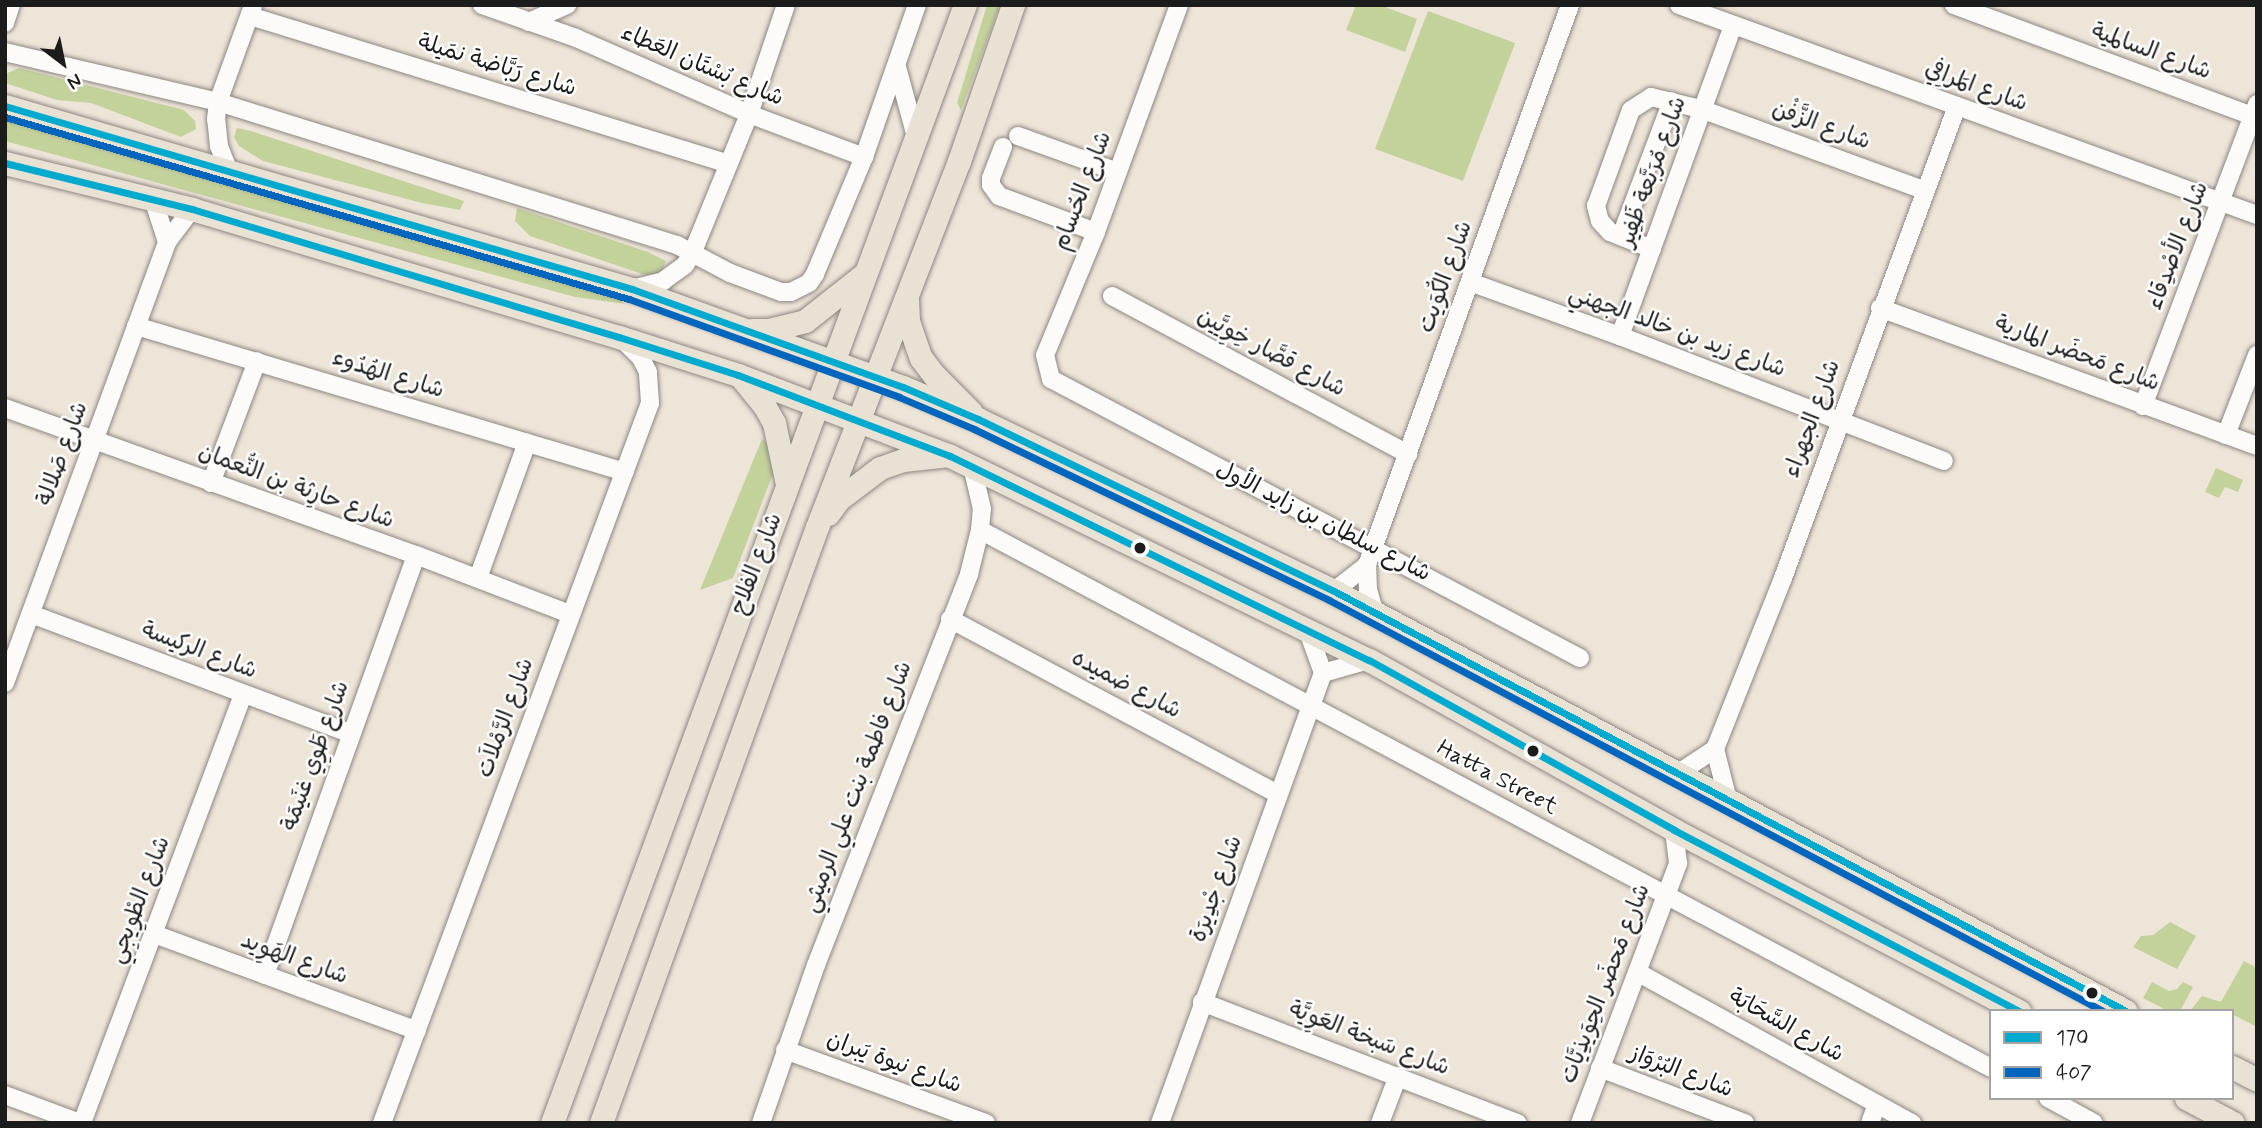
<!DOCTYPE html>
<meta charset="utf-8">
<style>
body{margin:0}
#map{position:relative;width:2262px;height:1128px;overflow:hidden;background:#eee5d9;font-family:Mynerve,"Playpen Sans Arabic",sans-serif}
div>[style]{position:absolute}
.green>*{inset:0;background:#c3d19b}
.roads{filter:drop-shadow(0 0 2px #8c8781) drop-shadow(0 0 2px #8c8781)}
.minor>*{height:18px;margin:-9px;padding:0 9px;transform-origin:9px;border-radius:9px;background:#fcfbf9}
.major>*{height:23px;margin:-11.5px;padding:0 11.5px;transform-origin:11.5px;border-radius:11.5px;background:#e8e2d5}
.bus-1>*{height:7px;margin:-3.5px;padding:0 3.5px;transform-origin:3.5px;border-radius:3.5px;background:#00a9ce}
.bus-2>*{height:7px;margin:-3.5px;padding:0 3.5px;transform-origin:3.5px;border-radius:3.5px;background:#0065bd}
.dots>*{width:19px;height:19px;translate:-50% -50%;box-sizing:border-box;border:4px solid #fff;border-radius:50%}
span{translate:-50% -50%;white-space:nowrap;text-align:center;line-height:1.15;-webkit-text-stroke:5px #fff;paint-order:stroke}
.street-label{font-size:23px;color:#1c1c1c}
.frame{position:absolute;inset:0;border:7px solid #1c1c1c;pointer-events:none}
.legend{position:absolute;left:1989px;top:1009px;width:245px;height:91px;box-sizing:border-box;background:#fff;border:2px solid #a4a4a4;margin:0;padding:9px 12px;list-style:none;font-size:21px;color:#1c1c1c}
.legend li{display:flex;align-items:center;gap:14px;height:35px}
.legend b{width:35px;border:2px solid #a4a4a4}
.north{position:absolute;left:28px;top:28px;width:70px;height:70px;-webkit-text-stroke:5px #fff;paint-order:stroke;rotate:148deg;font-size:19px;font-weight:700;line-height:28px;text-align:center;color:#1c1c1c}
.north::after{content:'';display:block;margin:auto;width:24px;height:32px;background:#1c1c1c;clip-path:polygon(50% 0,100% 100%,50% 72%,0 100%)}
</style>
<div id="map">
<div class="green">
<div style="clip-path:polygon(987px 5px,1000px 5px,961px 110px,957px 103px)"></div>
<div style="clip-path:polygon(1356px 5px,1380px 5px,1417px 19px,1405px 52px,1346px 30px)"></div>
<div style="clip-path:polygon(1428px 11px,1515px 43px,1463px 181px,1375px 149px)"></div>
<div style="clip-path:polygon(19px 68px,184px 110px,195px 121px,196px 129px,181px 137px,91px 103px,57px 100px,5px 83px,5px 74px)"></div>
<div style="clip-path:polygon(5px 116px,612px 295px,625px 304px,575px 297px,5px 141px)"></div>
<div style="clip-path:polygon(237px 128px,251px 131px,464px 201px,460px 210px,422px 203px,263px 161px,239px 146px,234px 137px)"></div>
<div style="clip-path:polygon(517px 208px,648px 252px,666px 261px,661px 274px,645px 275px,530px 236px,515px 221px)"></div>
<div style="clip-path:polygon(762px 439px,772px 447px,778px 461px,733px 578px,700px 590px)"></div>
<div style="clip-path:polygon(2216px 468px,2243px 480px,2238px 492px,2225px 487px,2219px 498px,2205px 492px)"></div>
<div style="clip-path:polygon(2170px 922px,2196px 936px,2177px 969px,2133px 947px,2141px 936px,2153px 935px)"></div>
<div style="clip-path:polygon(2244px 961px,2257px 968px,2255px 1026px,2232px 1014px,2232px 1011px,2190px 1011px,2202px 996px,2221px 1002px)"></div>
<div style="clip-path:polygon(2152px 982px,2169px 991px,2177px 989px,2183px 982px,2193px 987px,2180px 1011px,2168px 1011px,2143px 998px)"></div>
</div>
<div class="roads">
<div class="minor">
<div style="left:482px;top:5px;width:100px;rotate:19.3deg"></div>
<div style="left:576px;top:38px;width:189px;rotate:23.7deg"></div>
<div style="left:749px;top:114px;width:123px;rotate:20.5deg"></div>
<div style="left:1179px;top:5px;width:242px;rotate:110.1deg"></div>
<div style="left:1096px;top:232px;width:133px;rotate:112.5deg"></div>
<div style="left:1045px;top:355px;width:25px;rotate:76deg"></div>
<div style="left:1051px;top:379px;width:598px;rotate:27.81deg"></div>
<div style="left:1679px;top:5px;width:615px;rotate:19.97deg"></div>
<div style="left:1954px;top:5px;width:318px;rotate:20.4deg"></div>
<div style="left:250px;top:16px;width:501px;rotate:17.17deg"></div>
<div style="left:529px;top:22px;width:42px;rotate:-24.1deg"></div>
<div style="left:5px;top:23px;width:19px;rotate:-72deg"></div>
<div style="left:5px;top:52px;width:219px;rotate:13.2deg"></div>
<div style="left:218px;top:102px;width:481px;rotate:17.3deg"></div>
<div style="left:677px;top:245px;width:60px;rotate:27.8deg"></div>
<div style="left:730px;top:273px;width:54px;rotate:20.4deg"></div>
<div style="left:781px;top:292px;width:10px"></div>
<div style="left:791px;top:292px;width:20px;rotate:-27deg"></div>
<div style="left:809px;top:283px;width:11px;rotate:-56deg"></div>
<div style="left:815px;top:274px;width:127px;rotate:-67.3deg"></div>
<div style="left:864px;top:157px;width:161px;rotate:-70.8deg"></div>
<div style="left:897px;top:67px;width:73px;rotate:74.8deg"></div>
<div style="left:1018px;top:136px;width:106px;rotate:19.8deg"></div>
<div style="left:1003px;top:147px;width:33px;rotate:111deg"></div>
<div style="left:991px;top:178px;width:7px;rotate:90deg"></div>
<div style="left:991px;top:185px;width:14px;rotate:54deg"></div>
<div style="left:999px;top:196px;width:103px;rotate:20.4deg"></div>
<div style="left:229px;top:172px;width:28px;rotate:-111deg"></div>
<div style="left:219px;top:146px;width:27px;rotate:-96deg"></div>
<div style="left:216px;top:119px;width:17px;rotate:-83deg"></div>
<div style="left:218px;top:102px;width:102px;rotate:-70deg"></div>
<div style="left:153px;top:199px;width:45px;rotate:72deg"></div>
<div style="left:1621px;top:236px;width:144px;rotate:-69.3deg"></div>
<div style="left:1652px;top:249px;width:45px;rotate:-158deg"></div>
<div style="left:1610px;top:232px;width:15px;rotate:-132deg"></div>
<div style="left:1600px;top:221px;width:16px;rotate:-105deg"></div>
<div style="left:1596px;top:206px;width:102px;rotate:-70deg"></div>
<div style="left:1631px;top:110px;width:24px;rotate:-33deg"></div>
<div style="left:1651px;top:97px;width:51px;rotate:13.5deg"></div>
<div style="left:1701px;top:109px;width:237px;rotate:20deg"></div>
<div style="left:1470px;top:282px;width:159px;rotate:19.8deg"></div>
<div style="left:1620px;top:336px;width:347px;rotate:21.1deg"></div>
<div style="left:632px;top:289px;width:32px;rotate:-14deg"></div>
<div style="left:663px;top:281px;width:27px;rotate:-36deg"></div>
<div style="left:685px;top:265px;width:13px;rotate:-58deg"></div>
<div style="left:692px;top:254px;width:151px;rotate:-67.8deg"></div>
<div style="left:749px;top:114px;width:115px;rotate:-71.3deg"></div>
<div style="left:1112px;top:296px;width:336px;rotate:28.1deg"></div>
<div style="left:1880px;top:308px;width:401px;rotate:20.1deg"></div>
<div style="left:136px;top:326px;width:510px;rotate:16.62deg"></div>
<div style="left:1620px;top:336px;width:331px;rotate:-70deg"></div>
<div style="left:2143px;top:406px;width:323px;rotate:-69.3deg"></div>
<div style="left:5px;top:408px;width:436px;rotate:19.7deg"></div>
<div style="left:416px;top:555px;width:165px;rotate:21deg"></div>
<div style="left:2226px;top:435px;width:86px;rotate:-68.8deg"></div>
<div style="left:211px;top:483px;width:130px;rotate:-69.3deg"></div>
<div style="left:980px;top:530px;width:1145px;rotate:28.02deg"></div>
<div style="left:478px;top:578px;width:144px;rotate:-70.1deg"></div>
<div style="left:1334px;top:591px;width:42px;rotate:-38.2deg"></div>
<div style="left:31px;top:614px;width:340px;rotate:20.5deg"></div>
<div style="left:1375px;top:614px;width:25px;rotate:-106deg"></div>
<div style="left:1368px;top:590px;width:25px;rotate:-92deg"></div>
<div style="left:1367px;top:565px;width:596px;rotate:-70.07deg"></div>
<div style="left:950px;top:619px;width:372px;rotate:28.1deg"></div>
<div style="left:1323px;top:673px;width:48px;rotate:-15.8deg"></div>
<div style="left:5px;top:683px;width:470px;rotate:-69.8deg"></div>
<div style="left:167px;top:242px;width:41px;rotate:-52.9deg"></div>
<div style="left:1715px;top:749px;width:53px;rotate:75.7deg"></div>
<div style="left:1677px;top:774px;width:45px;rotate:-33.3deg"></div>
<div style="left:1715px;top:749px;width:184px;rotate:-68.3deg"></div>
<div style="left:1783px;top:578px;width:503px;rotate:-69.76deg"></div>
<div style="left:154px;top:934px;width:280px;rotate:20.2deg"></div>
<div style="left:1637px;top:972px;width:314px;rotate:28.8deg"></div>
<div style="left:265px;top:975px;width:446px;rotate:-70.2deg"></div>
<div style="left:1202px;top:1002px;width:338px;rotate:21deg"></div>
<div style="left:785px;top:1050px;width:214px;rotate:20deg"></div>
<div style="left:1600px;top:1068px;width:155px;rotate:20.8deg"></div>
<div style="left:5px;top:1095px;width:80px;rotate:20.5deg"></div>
<div style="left:2048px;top:1098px;width:52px;rotate:28.5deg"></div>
<div style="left:82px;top:1123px;width:458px;rotate:-69.4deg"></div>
<div style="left:382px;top:1123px;width:768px;rotate:-69.58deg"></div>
<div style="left:650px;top:403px;width:31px;rotate:-94deg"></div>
<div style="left:648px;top:372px;width:16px;rotate:-117deg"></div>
<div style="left:641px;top:358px;width:27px;rotate:-135deg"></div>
<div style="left:761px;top:1123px;width:167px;rotate:-70.8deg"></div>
<div style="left:816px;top:965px;width:420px;rotate:-68.6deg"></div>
<div style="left:969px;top:574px;width:45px;rotate:-76deg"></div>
<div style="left:980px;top:530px;width:21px;rotate:-85deg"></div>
<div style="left:982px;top:509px;width:44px;rotate:-103.1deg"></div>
<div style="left:1160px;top:1123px;width:479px;rotate:-70.1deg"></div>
<div style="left:1323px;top:673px;width:45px;rotate:-109.7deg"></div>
<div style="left:1380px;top:1123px;width:50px;rotate:-69deg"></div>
<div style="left:1580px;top:1123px;width:278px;rotate:-69.3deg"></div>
<div style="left:1678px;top:863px;width:33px;rotate:-97deg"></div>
<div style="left:1870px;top:1123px;width:20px;rotate:-70deg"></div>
</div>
<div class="major">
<div style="left:5px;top:106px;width:653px;rotate:16.27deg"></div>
<div style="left:632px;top:289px;width:288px;rotate:19.9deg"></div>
<div style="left:903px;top:387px;width:82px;rotate:23.1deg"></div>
<div style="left:978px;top:419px;width:395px;rotate:25.8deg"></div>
<div style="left:1334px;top:591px;width:896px;rotate:27.94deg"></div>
<div style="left:5px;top:163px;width:193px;rotate:13.8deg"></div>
<div style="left:192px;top:209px;width:446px;rotate:16.7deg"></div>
<div style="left:619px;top:337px;width:125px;rotate:17.7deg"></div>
<div style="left:738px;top:375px;width:227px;rotate:20.9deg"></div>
<div style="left:950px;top:456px;width:466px;rotate:26deg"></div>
<div style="left:1369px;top:660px;width:349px;rotate:29.1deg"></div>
<div style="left:1674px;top:830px;width:390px;rotate:27.7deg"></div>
<div style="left:907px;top:300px;width:21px;rotate:87deg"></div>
<div style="left:908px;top:321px;width:39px;rotate:71deg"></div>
<div style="left:921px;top:358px;width:21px;rotate:53deg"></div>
<div style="left:934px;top:375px;width:52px;rotate:45deg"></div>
<div style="left:752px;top:330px;width:17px"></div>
<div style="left:769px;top:330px;width:37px;rotate:-14deg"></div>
<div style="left:805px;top:321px;width:73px;rotate:-38.3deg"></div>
<div style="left:741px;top:377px;width:36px;rotate:51deg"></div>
<div style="left:764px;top:405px;width:21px;rotate:61deg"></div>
<div style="left:774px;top:423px;width:62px;rotate:78deg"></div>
<div style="left:828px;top:514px;width:19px;rotate:-54deg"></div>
<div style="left:839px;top:499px;width:51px;rotate:-37.1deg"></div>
<div style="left:880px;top:468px;width:24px;rotate:-19deg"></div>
<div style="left:903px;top:460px;width:39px;rotate:-6deg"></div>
<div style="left:2232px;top:1067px;width:28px;rotate:27deg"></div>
<div style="left:2186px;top:1098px;width:53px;rotate:28deg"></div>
<div style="left:552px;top:1123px;width:1192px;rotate:-69.73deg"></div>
<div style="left:601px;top:1123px;width:634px;rotate:-70.08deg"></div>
<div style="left:817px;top:527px;width:393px;rotate:-68.8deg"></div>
<div style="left:959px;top:161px;width:165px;rotate:-70.9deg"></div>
</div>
</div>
<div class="bus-1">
<div style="left:5px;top:106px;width:653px;rotate:16.27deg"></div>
<div style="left:632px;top:289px;width:288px;rotate:19.9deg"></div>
<div style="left:903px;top:387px;width:82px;rotate:23.1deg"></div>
<div style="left:978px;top:419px;width:395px;rotate:25.8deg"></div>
<div style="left:1334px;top:591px;width:896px;rotate:27.94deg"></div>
<div style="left:5px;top:163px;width:193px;rotate:13.8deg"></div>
<div style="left:192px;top:209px;width:446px;rotate:16.7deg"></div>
<div style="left:619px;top:337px;width:125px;rotate:17.7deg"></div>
<div style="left:738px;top:375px;width:227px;rotate:20.9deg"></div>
<div style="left:950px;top:456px;width:466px;rotate:26deg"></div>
<div style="left:1369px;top:660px;width:349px;rotate:29.1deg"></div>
<div style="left:1674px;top:830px;width:390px;rotate:27.7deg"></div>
</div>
<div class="bus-2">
<div style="left:5px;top:117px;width:650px;rotate:16.26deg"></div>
<div style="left:629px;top:299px;width:287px;rotate:19.9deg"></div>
<div style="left:899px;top:397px;width:82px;rotate:23.1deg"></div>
<div style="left:974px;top:429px;width:394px;rotate:25.7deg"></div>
<div style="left:1329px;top:600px;width:876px;rotate:27.97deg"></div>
</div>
<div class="dots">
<div style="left:1140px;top:548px;background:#1c1c1c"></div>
<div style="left:1533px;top:751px;background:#1c1c1c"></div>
<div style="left:2092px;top:993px;background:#1c1c1c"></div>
</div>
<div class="street-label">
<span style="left:2151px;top:52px;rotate:20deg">شارع السالمية</span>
<span style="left:497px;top:66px;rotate:17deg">شارع رَبَّاضة نمَيلة</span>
<span style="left:702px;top:66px;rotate:23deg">شارع بُسْتَان العَطاء</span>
<span style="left:1976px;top:87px;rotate:20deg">شارع المَرافِي</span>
<span style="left:1821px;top:126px;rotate:20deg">شارع الزَّفْن</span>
<span style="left:1653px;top:172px;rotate:-70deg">شارع مُرَبَّعة ظَفِير</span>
<span style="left:1083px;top:191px;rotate:-69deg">شارع الحُسام</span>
<span style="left:2178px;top:246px;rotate:-69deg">شارع الأصْدِقاء</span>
<span style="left:1446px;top:277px;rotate:-70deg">شارع الكُوَيت</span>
<span style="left:1677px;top:332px;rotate:20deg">شارع زيد بن خالد الجهني</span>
<span style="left:1271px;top:353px;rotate:28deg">شارع قصَّار خِوِيَّين</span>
<span style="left:2077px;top:354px;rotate:21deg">شارع مَحضَر المارية</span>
<span style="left:388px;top:375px;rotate:17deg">شارع الهُدُوء</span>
<span style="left:1813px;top:419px;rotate:-70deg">شارع الجهراء</span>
<span style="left:63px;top:454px;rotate:-70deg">شارع صَلالة</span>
<span style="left:296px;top:487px;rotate:20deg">شارع حارِثة بن النُّعمان</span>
<span style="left:1323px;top:522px;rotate:27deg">شارع سلطان بن زايد الأول</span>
<span style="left:757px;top:564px;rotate:-69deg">شارع الفلاح</span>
<span style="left:199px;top:651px;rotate:21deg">شارع الركيسة</span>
<span style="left:1126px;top:685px;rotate:28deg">شارع ضميده</span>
<span style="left:506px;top:718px;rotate:-70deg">شارع الرَّمْلاَت</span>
<span style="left:316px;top:756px;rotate:-70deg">شارع طَوِي غنَيمَة</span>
<span style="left:1497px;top:778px;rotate:28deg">Hatta Street</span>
<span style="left:858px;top:787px;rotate:-69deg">شارع فاطمة بنت علي الرميثي</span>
<span style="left:1217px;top:889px;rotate:-70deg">شارع جْدِيرَة</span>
<span style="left:140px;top:900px;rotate:-69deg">شارع الطْوِيجِي</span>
<span style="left:294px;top:959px;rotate:20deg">شارع الهَوِيد</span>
<span style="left:1606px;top:984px;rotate:-69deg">شارع مَحضَر الحِوَيذِيَّات</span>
<span style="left:1786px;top:1026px;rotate:29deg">شارع السَّحَابَة</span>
<span style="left:1369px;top:1039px;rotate:21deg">شارع سَبخة العَوِيَّة</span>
<span style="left:894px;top:1063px;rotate:20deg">شارع نيوة يَبران</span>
<span style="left:1681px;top:1072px;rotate:21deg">شارع البُرْوَاز</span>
</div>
<div class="frame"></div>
<ul class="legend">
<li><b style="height:9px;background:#00a9ce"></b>170</li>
<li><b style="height:9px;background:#0065bd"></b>407</li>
</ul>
<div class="north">N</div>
</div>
